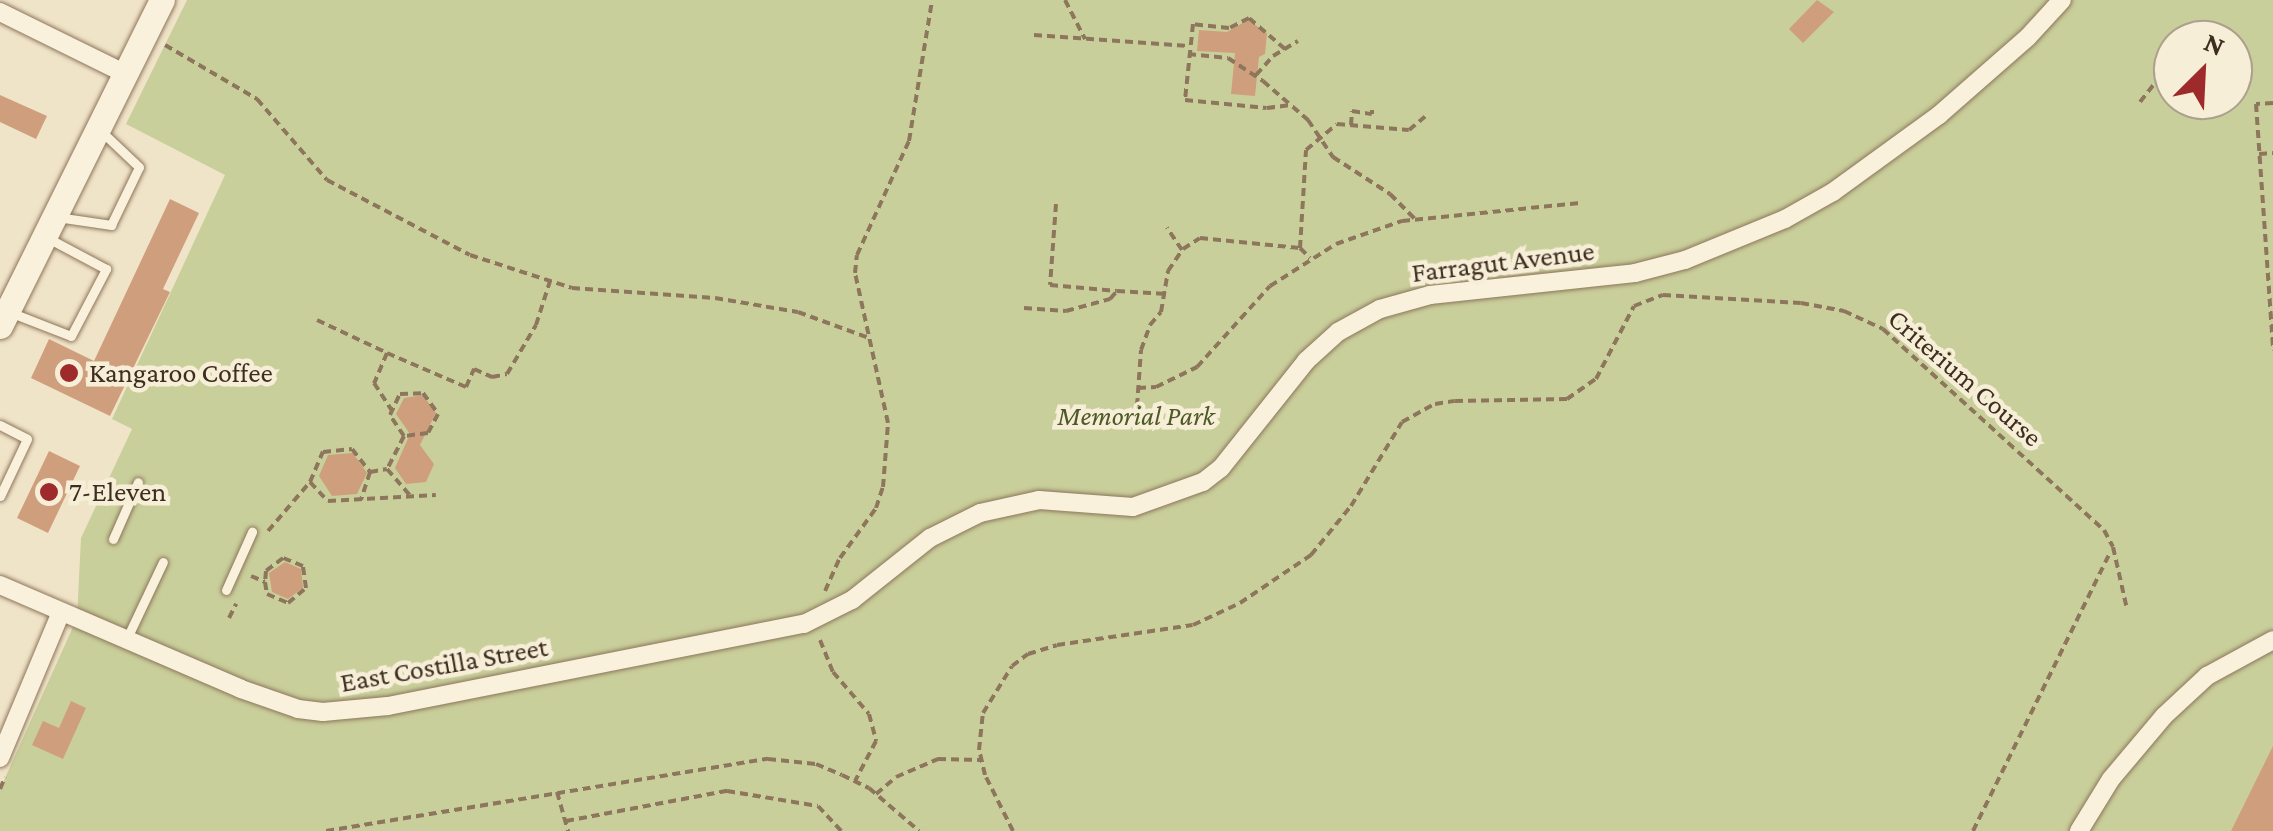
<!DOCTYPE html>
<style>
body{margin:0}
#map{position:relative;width:2273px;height:831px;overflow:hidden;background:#f0e4c8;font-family:"Crimson Pro",serif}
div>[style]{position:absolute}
.green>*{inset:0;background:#c9cf9b}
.building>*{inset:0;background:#cf9f7d}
.path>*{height:4px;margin-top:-2px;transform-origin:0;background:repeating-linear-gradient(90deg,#8d765c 0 8px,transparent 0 13px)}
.roads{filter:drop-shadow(0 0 2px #8d765c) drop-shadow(0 0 2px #8d765c)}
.lane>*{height:9px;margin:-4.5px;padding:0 4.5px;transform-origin:4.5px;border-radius:4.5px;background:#faf1dc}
.street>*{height:18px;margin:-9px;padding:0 9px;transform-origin:9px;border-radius:9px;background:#faf1dc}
.secondary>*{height:25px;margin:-12.5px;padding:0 12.5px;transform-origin:12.5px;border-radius:12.5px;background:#faf1dc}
.dots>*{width:28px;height:28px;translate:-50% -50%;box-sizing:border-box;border:5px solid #f7eed8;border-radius:50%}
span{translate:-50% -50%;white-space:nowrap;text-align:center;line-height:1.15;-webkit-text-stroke:9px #f7eed8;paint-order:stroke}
.street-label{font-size:28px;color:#3d2e20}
.poi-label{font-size:28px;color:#3d2e20}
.left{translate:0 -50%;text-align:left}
.park-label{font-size:28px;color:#4d5a26;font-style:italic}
.north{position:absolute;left:2153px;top:20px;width:100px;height:100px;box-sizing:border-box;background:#f7eed8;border:2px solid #ada18e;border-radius:50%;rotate:24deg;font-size:28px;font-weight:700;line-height:40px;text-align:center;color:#3d2e20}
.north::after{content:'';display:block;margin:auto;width:35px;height:45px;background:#9e2a2b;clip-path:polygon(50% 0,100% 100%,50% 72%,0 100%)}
</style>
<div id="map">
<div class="green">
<div style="clip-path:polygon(evenodd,187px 0,2273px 0,2273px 831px,0 831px,0 789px,77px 618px,81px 538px,132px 429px,112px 419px,225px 175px,126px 124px,187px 0,2173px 40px,2233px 40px,2233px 100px,2173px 100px,2173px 40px)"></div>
</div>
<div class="building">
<div style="clip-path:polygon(1817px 0,1834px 12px,1803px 43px,1789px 29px)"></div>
<div style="clip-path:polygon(1248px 20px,1267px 33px,1265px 54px,1259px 57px,1255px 96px,1231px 94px,1235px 53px,1197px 51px,1199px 30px,1227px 32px)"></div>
<div style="clip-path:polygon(0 95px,47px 116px,36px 139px,0 122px)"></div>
<div style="clip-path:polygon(170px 199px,199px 213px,163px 289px,170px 292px,110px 416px,31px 378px,49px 339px,94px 361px)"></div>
<div style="clip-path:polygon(423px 395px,436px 413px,420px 445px,434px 464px,426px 482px,406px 484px,395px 468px,410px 434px,396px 414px,404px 398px)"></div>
<div style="clip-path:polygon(49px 451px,80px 466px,48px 533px,17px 518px)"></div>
<div style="clip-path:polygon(353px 453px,367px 473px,357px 494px,332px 496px,319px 476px,328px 455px)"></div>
<div style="clip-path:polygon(285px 562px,301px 569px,303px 588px,288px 599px,272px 592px,269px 573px)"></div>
<div style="clip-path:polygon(71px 701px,86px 708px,63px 759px,32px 745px,43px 721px,59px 728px)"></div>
<div style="clip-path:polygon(2273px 746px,2273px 831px,2231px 831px)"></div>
</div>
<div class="path">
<div style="left:1065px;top:0;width:44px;rotate:62.9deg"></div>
<div style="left:1034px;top:35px;width:155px;rotate:4.1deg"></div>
<div style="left:2190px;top:40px;width:18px;rotate:-49deg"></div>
<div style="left:165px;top:45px;width:107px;rotate:30.4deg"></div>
<div style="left:257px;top:99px;width:107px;rotate:49.2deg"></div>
<div style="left:327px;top:180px;width:161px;rotate:27.7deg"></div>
<div style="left:470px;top:255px;width:107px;rotate:17.9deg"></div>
<div style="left:572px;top:288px;width:143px;rotate:4deg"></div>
<div style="left:715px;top:298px;width:84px;rotate:9.6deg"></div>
<div style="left:798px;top:312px;width:76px;rotate:20.1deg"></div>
<div style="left:1285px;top:49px;width:48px;rotate:-139.3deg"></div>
<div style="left:1249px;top:18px;width:22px;rotate:153deg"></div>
<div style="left:1229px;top:28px;width:36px;rotate:-174deg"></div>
<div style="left:1193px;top:24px;width:76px;rotate:96deg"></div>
<div style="left:1185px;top:100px;width:82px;rotate:5.6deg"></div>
<div style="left:1267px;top:108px;width:26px;rotate:-7deg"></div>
<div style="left:1188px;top:54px;width:40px;rotate:5.7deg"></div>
<div style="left:1228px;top:58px;width:42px;rotate:33.3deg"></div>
<div style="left:1263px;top:81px;width:60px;rotate:40.9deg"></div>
<div style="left:1308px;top:120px;width:45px;rotate:56deg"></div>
<div style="left:1333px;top:157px;width:68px;rotate:33deg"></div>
<div style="left:1390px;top:194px;width:35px;rotate:45deg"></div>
<div style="left:1256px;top:75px;width:25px;rotate:-48deg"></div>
<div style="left:1273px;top:56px;width:29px;rotate:-31deg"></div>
<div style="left:2140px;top:102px;width:53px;rotate:-51.8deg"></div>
<div style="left:2273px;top:103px;width:17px;rotate:177deg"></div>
<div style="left:2256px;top:104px;width:247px;rotate:86deg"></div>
<div style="left:1351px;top:125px;width:14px;rotate:-86deg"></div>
<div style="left:1352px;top:111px;width:20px;rotate:9deg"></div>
<div style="left:1372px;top:114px;width:4px;rotate:-90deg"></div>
<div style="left:2259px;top:154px;width:14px;rotate:-4deg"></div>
<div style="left:1056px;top:204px;width:81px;rotate:94.2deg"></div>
<div style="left:1050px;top:285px;width:67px;rotate:5.1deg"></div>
<div style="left:1300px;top:248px;width:98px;rotate:-86.5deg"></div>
<div style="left:1306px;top:150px;width:40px;rotate:-40deg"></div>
<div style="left:1337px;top:124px;width:72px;rotate:4.8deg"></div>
<div style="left:1409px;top:130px;width:23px;rotate:-40deg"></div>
<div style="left:1183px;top:249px;width:20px;rotate:-33deg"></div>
<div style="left:1200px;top:238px;width:100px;rotate:5.7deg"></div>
<div style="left:1300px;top:248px;width:14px;rotate:45deg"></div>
<div style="left:1024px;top:308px;width:42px;rotate:4.1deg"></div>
<div style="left:1066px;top:311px;width:46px;rotate:-15.3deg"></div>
<div style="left:1110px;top:299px;width:11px;rotate:-49deg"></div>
<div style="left:1117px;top:291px;width:50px;rotate:3.4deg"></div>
<div style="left:317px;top:320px;width:77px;rotate:25.2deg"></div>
<div style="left:387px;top:353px;width:33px;rotate:113deg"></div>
<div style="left:374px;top:383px;width:33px;rotate:57deg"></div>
<div style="left:387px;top:353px;width:86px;rotate:23.3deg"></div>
<div style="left:466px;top:387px;width:20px;rotate:-66deg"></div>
<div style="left:474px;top:369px;width:20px;rotate:24deg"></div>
<div style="left:492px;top:377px;width:15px;rotate:-11deg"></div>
<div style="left:507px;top:374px;width:57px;rotate:-59.4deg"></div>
<div style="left:536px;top:325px;width:46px;rotate:-72.3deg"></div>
<div style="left:1138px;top:388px;width:18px;rotate:-3deg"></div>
<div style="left:1156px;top:387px;width:46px;rotate:-26deg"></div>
<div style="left:1197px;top:367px;width:109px;rotate:-48deg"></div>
<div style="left:1270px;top:286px;width:78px;rotate:-32.5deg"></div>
<div style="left:1336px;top:244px;width:70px;rotate:-19.2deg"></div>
<div style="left:1402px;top:221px;width:179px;rotate:-5.8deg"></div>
<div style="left:423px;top:393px;width:26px;rotate:54deg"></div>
<div style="left:438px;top:414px;width:21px;rotate:118deg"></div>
<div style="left:428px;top:433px;width:24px;rotate:173deg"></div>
<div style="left:404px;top:436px;width:25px;rotate:-124deg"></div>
<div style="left:390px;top:415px;width:23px;rotate:-65deg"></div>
<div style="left:400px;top:394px;width:23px;rotate:-2deg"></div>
<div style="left:1137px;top:406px;width:56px;rotate:-85.9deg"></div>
<div style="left:1141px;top:350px;width:27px;rotate:-70deg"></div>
<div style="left:1150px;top:325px;width:17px;rotate:-50deg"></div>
<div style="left:1161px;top:312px;width:42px;rotate:-80.3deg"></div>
<div style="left:1168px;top:271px;width:25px;rotate:-56deg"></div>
<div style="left:1182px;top:250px;width:27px;rotate:-124deg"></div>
<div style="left:404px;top:436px;width:37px;rotate:117deg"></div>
<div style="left:387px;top:469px;width:37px;rotate:49deg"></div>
<div style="left:370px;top:472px;width:17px;rotate:-10deg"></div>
<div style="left:310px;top:482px;width:33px;rotate:-67deg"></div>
<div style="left:323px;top:452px;width:29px;rotate:-6deg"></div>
<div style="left:352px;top:449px;width:29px;rotate:52deg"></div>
<div style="left:370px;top:472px;width:29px;rotate:108deg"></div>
<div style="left:268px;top:531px;width:65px;rotate:-49.4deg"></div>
<div style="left:310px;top:482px;width:26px;rotate:47deg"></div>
<div style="left:328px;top:501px;width:108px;rotate:-3.2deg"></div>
<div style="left:251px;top:576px;width:15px;rotate:23deg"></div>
<div style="left:265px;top:582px;width:12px;rotate:81deg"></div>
<div style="left:267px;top:594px;width:23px;rotate:23deg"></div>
<div style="left:288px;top:603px;width:23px;rotate:-40deg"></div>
<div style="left:306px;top:588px;width:22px;rotate:-98deg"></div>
<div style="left:303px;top:566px;width:22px;rotate:-158deg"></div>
<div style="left:283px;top:558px;width:21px;rotate:143deg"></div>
<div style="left:266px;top:571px;width:11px;rotate:95deg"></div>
<div style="left:825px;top:591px;width:36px;rotate:-66deg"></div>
<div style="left:840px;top:558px;width:62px;rotate:-54.2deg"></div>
<div style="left:876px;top:508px;width:22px;rotate:-72deg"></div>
<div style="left:883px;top:487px;width:64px;rotate:-85.5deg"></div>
<div style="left:888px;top:423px;width:154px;rotate:-102.4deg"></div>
<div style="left:855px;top:273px;width:18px;rotate:-84deg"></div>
<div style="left:857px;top:255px;width:125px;rotate:-65.5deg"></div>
<div style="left:909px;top:141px;width:143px;rotate:-80.7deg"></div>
<div style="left:229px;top:618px;width:16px;rotate:-63deg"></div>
<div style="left:820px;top:640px;width:35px;rotate:68deg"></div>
<div style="left:833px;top:672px;width:55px;rotate:49.4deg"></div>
<div style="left:869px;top:714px;width:28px;rotate:75deg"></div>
<div style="left:876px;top:741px;width:45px;rotate:117.7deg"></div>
<div style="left:0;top:789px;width:13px;rotate:-67deg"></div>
<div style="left:557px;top:792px;width:41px;rotate:74.2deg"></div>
<div style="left:876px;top:794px;width:26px;rotate:-40deg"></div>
<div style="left:896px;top:777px;width:46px;rotate:-23.2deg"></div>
<div style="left:938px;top:759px;width:43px;rotate:1.3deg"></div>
<div style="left:566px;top:821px;width:164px;rotate:-10.6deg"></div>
<div style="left:727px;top:791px;width:92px;rotate:9.4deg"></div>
<div style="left:818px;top:806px;width:34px;rotate:47deg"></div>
<div style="left:326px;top:831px;width:448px;rotate:-9.3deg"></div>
<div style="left:768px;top:759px;width:48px;rotate:5.9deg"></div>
<div style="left:816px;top:764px;width:28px;rotate:23deg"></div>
<div style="left:842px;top:775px;width:30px;rotate:26deg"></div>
<div style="left:869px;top:788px;width:66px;rotate:40.7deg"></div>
<div style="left:1013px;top:831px;width:63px;rotate:-116.6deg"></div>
<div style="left:985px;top:775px;width:26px;rotate:-103deg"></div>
<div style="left:979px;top:750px;width:37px;rotate:-84deg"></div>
<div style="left:983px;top:713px;width:55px;rotate:-58.3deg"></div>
<div style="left:1012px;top:666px;width:20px;rotate:-37deg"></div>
<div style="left:1028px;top:654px;width:30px;rotate:-17deg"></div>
<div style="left:1057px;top:645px;width:137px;rotate:-8.4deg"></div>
<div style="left:1193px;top:625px;width:52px;rotate:-25.1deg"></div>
<div style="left:1240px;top:603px;width:86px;rotate:-34.1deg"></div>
<div style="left:1311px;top:555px;width:63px;rotate:-50.8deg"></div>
<div style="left:1351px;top:506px;width:98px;rotate:-58.7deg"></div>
<div style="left:1402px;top:422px;width:38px;rotate:-29deg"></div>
<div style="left:1435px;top:404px;width:20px;rotate:-9deg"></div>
<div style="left:1455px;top:401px;width:112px;rotate:-1deg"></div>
<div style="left:1567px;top:399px;width:35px;rotate:-35deg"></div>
<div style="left:1596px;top:379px;width:82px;rotate:-62.5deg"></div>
<div style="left:1634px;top:306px;width:31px;rotate:-21deg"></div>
<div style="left:1663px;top:295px;width:138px;rotate:3.3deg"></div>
<div style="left:1801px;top:303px;width:44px;rotate:10.5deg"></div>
<div style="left:1844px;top:311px;width:43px;rotate:24.8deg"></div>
<div style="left:1883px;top:329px;width:299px;rotate:42.3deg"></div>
<div style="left:2104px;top:530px;width:19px;rotate:62deg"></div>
<div style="left:2113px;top:547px;width:64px;rotate:77.3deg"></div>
<div style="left:1973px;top:831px;width:312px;rotate:-63.8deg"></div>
</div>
<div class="roads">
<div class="lane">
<div style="left:57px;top:217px;width:55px;rotate:8.4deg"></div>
<div style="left:111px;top:225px;width:64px;rotate:-64.2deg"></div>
<div style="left:139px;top:167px;width:55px;rotate:-136.5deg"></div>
<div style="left:12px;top:313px;width:63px;rotate:21.3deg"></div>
<div style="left:71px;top:336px;width:76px;rotate:-62.4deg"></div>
<div style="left:106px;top:269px;width:66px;rotate:-151.9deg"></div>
<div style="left:0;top:425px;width:30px;rotate:27deg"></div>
<div style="left:27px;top:439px;width:63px;rotate:115.3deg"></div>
<div style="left:113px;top:539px;width:62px;rotate:-66.3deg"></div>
<div style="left:226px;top:590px;width:64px;rotate:-65.9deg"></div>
<div style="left:127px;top:638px;width:84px;rotate:-64.7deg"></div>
</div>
<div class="street">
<div style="left:0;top:12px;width:140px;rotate:26.2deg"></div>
<div style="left:0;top:585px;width:262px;rotate:23.3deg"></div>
<div style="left:241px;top:689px;width:60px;rotate:19.3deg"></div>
<div style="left:298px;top:709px;width:25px;rotate:7deg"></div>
<div style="left:323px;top:712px;width:65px;rotate:-5.3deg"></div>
<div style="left:388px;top:706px;width:424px;rotate:-11.2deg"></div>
<div style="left:804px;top:624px;width:54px;rotate:-26.6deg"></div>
<div style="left:852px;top:600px;width:100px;rotate:-38.5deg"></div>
<div style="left:930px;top:538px;width:56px;rotate:-26.6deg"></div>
<div style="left:980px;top:513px;width:60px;rotate:-12.4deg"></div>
<div style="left:1039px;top:500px;width:94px;rotate:4.3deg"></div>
<div style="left:1133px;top:507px;width:74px;rotate:-19.7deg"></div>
<div style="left:1203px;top:482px;width:23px;rotate:-38deg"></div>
<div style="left:1221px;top:468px;width:137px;rotate:-51.5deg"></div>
<div style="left:1306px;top:361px;width:43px;rotate:-42.2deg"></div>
<div style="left:1338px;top:332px;width:48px;rotate:-28.7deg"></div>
<div style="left:1380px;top:309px;width:52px;rotate:-15.6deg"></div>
<div style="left:1430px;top:295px;width:206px;rotate:-6.1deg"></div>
<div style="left:1635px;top:273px;width:52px;rotate:-14.6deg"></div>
<div style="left:1685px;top:260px;width:108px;rotate:-22.3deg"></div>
<div style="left:1785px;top:219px;width:55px;rotate:-29.4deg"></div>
<div style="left:1833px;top:192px;width:131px;rotate:-36deg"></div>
<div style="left:1939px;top:115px;width:118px;rotate:-41.2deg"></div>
<div style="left:2028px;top:37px;width:50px;rotate:-47.4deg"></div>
<div style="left:0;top:758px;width:158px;rotate:-67.3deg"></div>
<div style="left:2079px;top:831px;width:61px;rotate:-58.4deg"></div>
<div style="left:2111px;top:779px;width:82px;rotate:-49.9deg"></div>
<div style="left:2164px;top:716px;width:59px;rotate:-42.9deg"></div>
<div style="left:2207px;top:676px;width:75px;rotate:-28.6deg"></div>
</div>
<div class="secondary">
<div style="left:0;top:326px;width:364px;rotate:-63.6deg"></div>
</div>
</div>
<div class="dots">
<div style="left:69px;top:373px;background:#9e2a2b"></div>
<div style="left:49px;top:492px;background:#9e2a2b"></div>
</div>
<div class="street-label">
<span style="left:1503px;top:262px;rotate:-7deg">Farragut Avenue</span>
<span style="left:1965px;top:378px;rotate:41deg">Criterium Course</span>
<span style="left:444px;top:665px;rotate:-10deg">East Costilla Street</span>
</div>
<div class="poi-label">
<span class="left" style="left:89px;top:373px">Kangaroo Coffee</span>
<span class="left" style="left:69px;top:492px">7-Eleven</span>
</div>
<div class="park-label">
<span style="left:1136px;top:416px">Memorial Park</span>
</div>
<div class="north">N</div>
</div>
